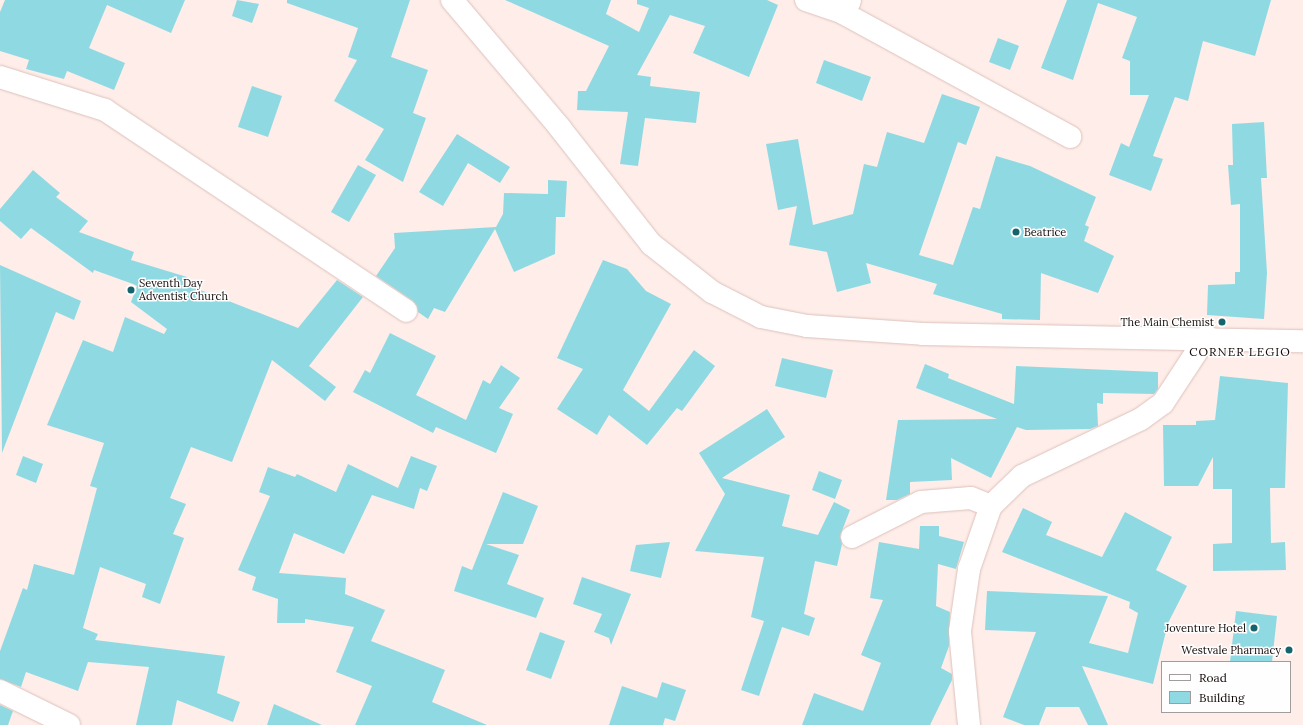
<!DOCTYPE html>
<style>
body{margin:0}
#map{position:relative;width:1303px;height:725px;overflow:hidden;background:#feede9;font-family:Lora,serif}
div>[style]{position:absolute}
.building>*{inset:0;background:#8fdae2}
.roads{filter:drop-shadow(0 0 1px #ddc1bb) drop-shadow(0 0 1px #ddc1bb)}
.street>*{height:22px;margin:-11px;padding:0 11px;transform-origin:11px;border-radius:11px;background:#fff}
.secondary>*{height:22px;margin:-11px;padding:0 11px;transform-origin:11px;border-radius:11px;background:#fff}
.dots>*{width:11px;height:11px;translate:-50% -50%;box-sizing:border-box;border:2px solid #fefefe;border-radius:50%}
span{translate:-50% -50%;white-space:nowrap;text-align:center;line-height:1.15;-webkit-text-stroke:3px #fefefe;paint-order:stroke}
.poi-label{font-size:11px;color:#140b09}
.left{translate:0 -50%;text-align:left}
.right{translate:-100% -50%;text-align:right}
.neighbourhood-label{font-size:12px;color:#140b09;letter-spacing:1px}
.legend{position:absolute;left:1161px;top:661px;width:130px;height:52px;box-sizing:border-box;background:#fefefe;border:1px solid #a09d9c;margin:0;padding:5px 7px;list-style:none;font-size:12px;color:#140b09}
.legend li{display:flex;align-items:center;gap:8px;height:20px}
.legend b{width:20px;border:1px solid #a09d9c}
</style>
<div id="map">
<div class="building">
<div style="clip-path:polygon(5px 0,185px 0,171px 33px,107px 5px,89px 48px,125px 63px,114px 90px,67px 71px,64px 79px,26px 69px,29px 60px,0 51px,0 12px)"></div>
<div style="clip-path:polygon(237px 0,259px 4px,252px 23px,232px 16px)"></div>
<div style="clip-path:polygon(287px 0,410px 0,391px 57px,428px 70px,413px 113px,426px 118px,403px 182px,365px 160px,384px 129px,334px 101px,357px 60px,348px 57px,358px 28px,287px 3px)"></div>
<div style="clip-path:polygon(505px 0,611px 0,606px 14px,639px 32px,649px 8px,637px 4px,637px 0,767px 0,778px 5px,749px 77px,693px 53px,705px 26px,670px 15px,637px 75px,651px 77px,650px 86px,700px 92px,696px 123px,645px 118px,638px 166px,620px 164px,628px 112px,577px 110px,578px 91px,586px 91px,609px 46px)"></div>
<div style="clip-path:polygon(1067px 0,1271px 0,1255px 56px,1203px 41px,1188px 101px,1175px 97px,1153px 156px,1163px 159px,1151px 191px,1109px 175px,1121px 143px,1129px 147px,1149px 95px,1130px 95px,1130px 61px,1122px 58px,1137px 17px,1098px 3px,1073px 80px,1041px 68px)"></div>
<div style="clip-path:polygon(998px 38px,1019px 46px,1010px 70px,989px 62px)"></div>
<div style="clip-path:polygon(824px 60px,871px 77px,862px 101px,816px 83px)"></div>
<div style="clip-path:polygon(252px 86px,282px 96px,268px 137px,238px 127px)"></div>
<div style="clip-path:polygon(942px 94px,980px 107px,966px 145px,958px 142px,919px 255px,953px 265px,973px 207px,980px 209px,996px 156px,1030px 166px,1096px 197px,1085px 225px,1089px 227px,1084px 241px,1114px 256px,1098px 293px,1041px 273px,1040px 320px,1002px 319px,1002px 314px,933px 294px,937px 284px,866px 263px,871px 283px,837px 292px,827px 252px,789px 245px,797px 206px,778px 210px,766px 144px,798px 139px,813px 225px,853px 214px,864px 164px,877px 167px,887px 132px,924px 143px)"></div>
<div style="clip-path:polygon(1264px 122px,1267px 178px,1261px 178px,1267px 273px,1264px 319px,1207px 315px,1208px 285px,1235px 284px,1235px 272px,1240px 272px,1240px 204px,1231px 205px,1228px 165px,1233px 165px,1232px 124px)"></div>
<div style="clip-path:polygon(457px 134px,510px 167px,500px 183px,468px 163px,443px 206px,419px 192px)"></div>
<div style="clip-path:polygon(358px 165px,376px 175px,349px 222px,331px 212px)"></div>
<div style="clip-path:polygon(33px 170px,60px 193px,56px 197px,88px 221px,79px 232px,134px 252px,131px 260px,187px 277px,185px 284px,298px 328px,337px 280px,363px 297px,309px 366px,336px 387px,325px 401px,272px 360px,232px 462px,191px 447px,170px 498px,186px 504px,173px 534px,184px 538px,160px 604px,142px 597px,146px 584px,100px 567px,83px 628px,98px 634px,95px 640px,225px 656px,217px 693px,240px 702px,233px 722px,177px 700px,172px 725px,136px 725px,149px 667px,88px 662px,78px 691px,26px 672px,21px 687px,0 679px,0 651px,23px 588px,27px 590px,34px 564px,74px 575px,97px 488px,90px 486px,104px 443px,47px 425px,83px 340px,113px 352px,125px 317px,164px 334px,167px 329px,131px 302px,137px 286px,133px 284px,94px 270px,93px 273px,31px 228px,21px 239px,0 221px,0 209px)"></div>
<div style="clip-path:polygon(548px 180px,567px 181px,565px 217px,556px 217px,555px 254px,514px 272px,495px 229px,445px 312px,434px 308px,428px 319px,418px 312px,413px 301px,376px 276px,395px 248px,394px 233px,496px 227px,503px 214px,504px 193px,548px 194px)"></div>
<div style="clip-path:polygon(603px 260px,627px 269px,646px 291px,671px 304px,623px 390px,649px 411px,694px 350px,715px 366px,682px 411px,677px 408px,647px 445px,609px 415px,597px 435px,557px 409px,583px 369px,557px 358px)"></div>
<div style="clip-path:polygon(0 265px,81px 301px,74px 320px,56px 312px,2px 453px)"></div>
<div style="clip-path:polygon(390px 333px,436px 356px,416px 395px,466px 420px,483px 380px,490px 384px,501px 365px,520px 378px,499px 408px,513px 414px,496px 453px,436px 427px,433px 433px,353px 392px,365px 370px,370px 373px)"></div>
<div style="clip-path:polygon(782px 358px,833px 370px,826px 398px,775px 386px)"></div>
<div style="clip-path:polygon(925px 364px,949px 374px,948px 378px,1014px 404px,1016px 366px,1158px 372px,1158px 389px,1154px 394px,1103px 393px,1103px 404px,1097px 403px,1098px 426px,1090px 429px,1026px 430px,1017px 427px,991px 478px,951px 458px,952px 480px,910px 482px,910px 494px,897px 500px,886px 500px,898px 420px,997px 419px,916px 388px)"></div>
<div style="clip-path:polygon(1220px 376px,1288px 383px,1285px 488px,1270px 488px,1271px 543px,1285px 542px,1286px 570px,1213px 571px,1213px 544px,1232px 543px,1232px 489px,1213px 489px,1213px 457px,1198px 486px,1164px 486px,1163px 425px,1196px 425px,1196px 421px,1215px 420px)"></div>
<div style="clip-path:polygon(767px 409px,785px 437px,722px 478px,790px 495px,782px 526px,818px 535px,834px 502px,850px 510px,840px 536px,842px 544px,837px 566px,815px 561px,804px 614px,815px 618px,809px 636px,782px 627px,759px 696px,741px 690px,764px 621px,751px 617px,764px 557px,695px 551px,725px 494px,699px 453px)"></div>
<div style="clip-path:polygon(23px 456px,43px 464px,36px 483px,16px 475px)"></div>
<div style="clip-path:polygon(411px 456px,437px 466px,427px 491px,420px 488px,414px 509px,372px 495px,344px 554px,294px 533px,279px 573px,346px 578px,345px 594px,385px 610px,371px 641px,445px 670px,432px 702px,487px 725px,355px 725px,372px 686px,336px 672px,354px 627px,305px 619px,305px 623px,277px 623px,278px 599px,252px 590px,256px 577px,238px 570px,270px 496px,259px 492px,268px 467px,295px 477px,297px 474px,336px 492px,348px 464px,398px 488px)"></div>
<div style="clip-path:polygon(819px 471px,842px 480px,835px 499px,812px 490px)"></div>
<div style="clip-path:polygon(503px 492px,538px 506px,523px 544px,486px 544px,519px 555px,507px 584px,544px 598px,536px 618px,454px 591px,462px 566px,472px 570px)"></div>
<div style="clip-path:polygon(1023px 508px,1052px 522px,1046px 535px,1102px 557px,1125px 512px,1172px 537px,1156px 570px,1187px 586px,1168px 623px,1153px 684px,1082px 666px,1108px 725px,1088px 725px,1079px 707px,1046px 707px,1039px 725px,1024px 725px,1003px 717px,1036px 632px,985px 630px,987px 591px,1108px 596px,1089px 643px,1128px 653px,1138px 613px,1129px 608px,1130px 602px,1002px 552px)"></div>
<div style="clip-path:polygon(920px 526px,939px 526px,939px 536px,964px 542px,956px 569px,938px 564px,936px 606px,950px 612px,949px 646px,941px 668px,952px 674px,952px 680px,930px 725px,802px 725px,814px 693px,863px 711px,881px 663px,861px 655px,883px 600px,870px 598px,879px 542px,919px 549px)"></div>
<div style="clip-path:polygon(670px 542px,661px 578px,630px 571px,636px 545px)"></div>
<div style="clip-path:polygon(582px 577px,631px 594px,611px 645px,609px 638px,594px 632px,602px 614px,573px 604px)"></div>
<div style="clip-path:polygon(1236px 611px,1277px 616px,1272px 662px,1230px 662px)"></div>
<div style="clip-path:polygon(540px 632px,565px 641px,551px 679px,526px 670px)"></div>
<div style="clip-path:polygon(662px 682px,686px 690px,675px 721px,665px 718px,663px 725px,609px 725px,622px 686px,657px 698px)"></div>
<div style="clip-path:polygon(274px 704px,322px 725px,267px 725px)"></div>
<div style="clip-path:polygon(0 705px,13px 711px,8px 725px,0 725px)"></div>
</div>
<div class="roads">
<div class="street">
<div style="left:806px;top:0;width:39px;rotate:19deg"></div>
<div style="left:843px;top:13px;width:14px;rotate:-60deg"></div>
<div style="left:843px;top:13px;width:259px;rotate:28.6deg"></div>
<div style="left:0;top:77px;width:110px;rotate:17.4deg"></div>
<div style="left:105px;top:110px;width:362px;rotate:33.7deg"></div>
<div style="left:852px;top:537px;width:77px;rotate:-26.9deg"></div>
<div style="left:921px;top:502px;width:50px;rotate:-4.6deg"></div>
<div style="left:971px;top:498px;width:22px;rotate:22deg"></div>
<div style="left:0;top:691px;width:77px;rotate:26.2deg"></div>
<div style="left:969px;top:725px;width:94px;rotate:-95.5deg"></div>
<div style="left:960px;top:631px;width:63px;rotate:-81.7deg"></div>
<div style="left:969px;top:569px;width:67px;rotate:-70.8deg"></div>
<div style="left:991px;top:506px;width:43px;rotate:-44.1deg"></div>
<div style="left:1022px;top:476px;width:132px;rotate:-25.6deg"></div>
<div style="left:1141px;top:419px;width:27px;rotate:-36deg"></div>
<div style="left:1163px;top:403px;width:80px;rotate:-56.7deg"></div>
</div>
<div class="secondary">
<div style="left:452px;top:0;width:167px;rotate:49.8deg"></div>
<div style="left:560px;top:128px;width:147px;rotate:51.9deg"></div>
<div style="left:651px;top:244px;width:78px;rotate:38.2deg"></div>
<div style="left:712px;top:292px;width:55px;rotate:27deg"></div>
<div style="left:761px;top:317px;width:47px;rotate:11.1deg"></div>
<div style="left:807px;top:326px;width:116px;rotate:3.9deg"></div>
<div style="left:923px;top:334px;width:380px;rotate:1.1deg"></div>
</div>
</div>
<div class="dots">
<div style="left:1016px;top:232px;background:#15636b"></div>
<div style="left:131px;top:290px;background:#15636b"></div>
<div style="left:1222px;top:322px;background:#15636b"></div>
<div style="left:1254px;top:628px;background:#15636b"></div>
<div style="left:1289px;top:650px;background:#15636b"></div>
</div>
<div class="poi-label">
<span class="left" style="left:1024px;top:232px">Beatrice</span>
<span class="left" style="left:139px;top:290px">Seventh Day<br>Adventist Church</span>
<span class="right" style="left:1214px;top:322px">The Main Chemist</span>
<span class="right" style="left:1246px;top:628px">Joventure Hotel</span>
<span class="right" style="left:1281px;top:650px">Westvale Pharmacy</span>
</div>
<div class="neighbourhood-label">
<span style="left:1240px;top:352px">CORNER LEGIO</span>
</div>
<ul class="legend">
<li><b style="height:5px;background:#fff"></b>Road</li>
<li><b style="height:11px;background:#8fdae2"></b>Building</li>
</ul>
</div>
